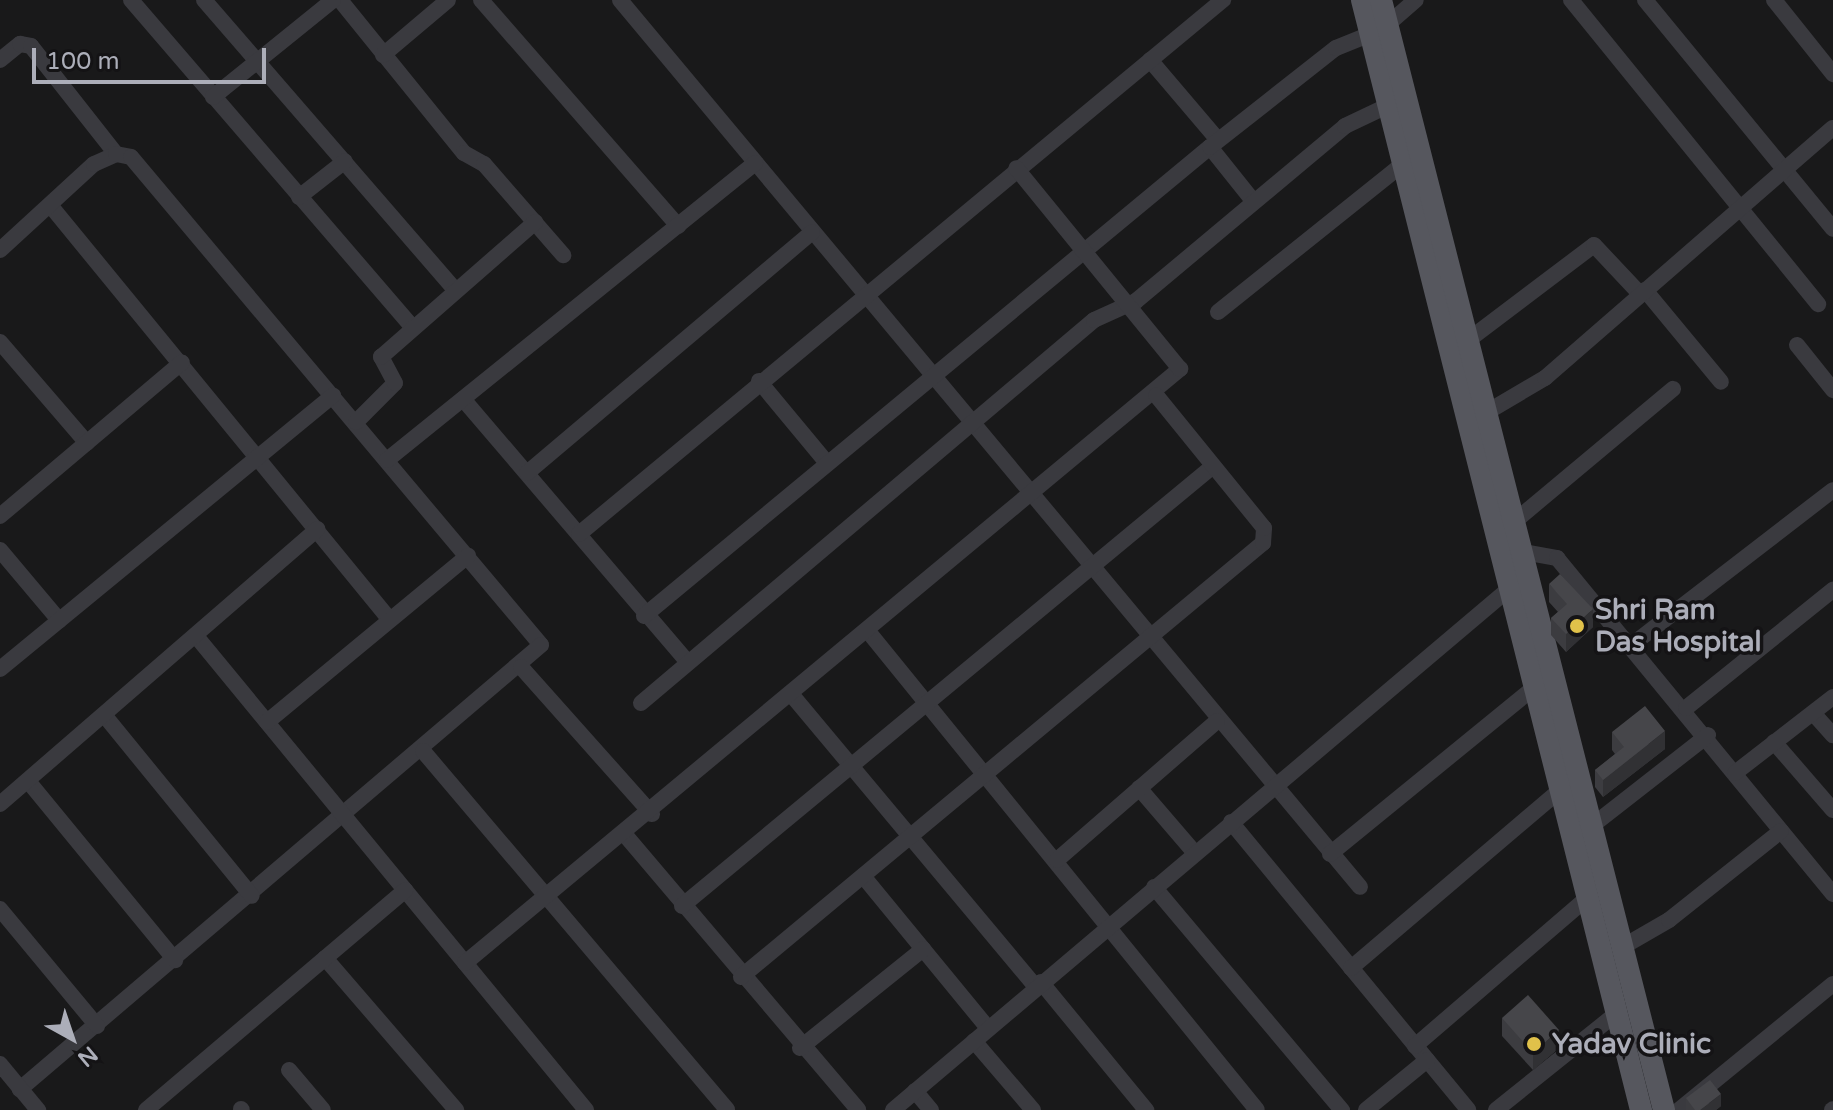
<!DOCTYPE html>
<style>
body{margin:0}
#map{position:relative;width:1833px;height:1110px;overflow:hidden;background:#19191a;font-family:"Varela Round",sans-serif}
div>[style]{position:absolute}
.minor>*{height:16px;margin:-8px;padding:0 8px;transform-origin:8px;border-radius:8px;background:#3a3a3f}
.major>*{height:22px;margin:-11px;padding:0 11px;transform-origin:11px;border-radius:11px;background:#56575e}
.wall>*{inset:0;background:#3c3c40}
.shaded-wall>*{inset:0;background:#313134}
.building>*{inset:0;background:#46464a}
.dots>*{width:22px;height:22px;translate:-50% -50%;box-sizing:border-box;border:4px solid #141315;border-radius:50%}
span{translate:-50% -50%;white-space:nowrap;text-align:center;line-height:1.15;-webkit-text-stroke:7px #141315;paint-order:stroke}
.poi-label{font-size:28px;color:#acaeb9;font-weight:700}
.left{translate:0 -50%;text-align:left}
.north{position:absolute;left:32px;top:998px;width:80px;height:80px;-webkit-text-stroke:6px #141315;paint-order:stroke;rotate:140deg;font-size:22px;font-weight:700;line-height:32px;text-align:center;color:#acaeb9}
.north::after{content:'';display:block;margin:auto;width:28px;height:36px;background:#acaeb9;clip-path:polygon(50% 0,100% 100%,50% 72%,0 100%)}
.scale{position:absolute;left:32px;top:48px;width:234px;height:36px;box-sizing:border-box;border:4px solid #acaeb9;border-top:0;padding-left:10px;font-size:24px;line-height:28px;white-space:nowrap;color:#acaeb9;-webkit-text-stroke:6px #141315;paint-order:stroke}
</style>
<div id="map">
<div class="minor">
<div style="left:131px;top:0;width:431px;rotate:49.3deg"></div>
<div style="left:204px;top:0;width:380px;rotate:49.1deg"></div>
<div style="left:340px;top:0;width:197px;rotate:51deg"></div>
<div style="left:464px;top:153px;width:23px;rotate:29deg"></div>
<div style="left:484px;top:164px;width:121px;rotate:49deg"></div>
<div style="left:481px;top:0;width:300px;rotate:48.9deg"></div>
<div style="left:620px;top:0;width:1155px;rotate:50.16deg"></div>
<div style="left:1571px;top:0;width:392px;rotate:50.9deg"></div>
<div style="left:1645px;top:0;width:296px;rotate:50.6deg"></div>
<div style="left:1774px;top:0;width:95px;rotate:51.4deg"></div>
<div style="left:1387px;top:25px;width:38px;rotate:-41deg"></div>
<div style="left:383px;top:55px;width:85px;rotate:-40.2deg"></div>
<div style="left:0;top:60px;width:26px;rotate:-39deg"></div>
<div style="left:20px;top:44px;width:11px;rotate:10deg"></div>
<div style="left:31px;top:46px;width:137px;rotate:51.8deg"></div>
<div style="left:1150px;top:60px;width:105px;rotate:49.6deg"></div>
<div style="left:213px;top:97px;width:154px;rotate:-38.9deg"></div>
<div style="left:1210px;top:147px;width:70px;rotate:51.3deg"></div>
<div style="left:299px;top:197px;width:58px;rotate:-38deg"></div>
<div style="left:50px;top:205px;width:536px;rotate:50.67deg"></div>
<div style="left:0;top:250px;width:127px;rotate:-42.5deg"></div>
<div style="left:94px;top:164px;width:24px;rotate:-24deg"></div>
<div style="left:116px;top:154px;width:15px;rotate:11deg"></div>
<div style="left:131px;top:157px;width:637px;rotate:49.96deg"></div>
<div style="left:541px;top:645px;width:685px;rotate:139.56deg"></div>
<div style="left:1645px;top:290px;width:119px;rotate:50.4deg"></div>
<div style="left:1218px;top:312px;width:238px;rotate:-38.7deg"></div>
<div style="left:1467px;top:341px;width:159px;rotate:-37.1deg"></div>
<div style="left:1594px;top:245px;width:67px;rotate:46.8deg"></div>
<div style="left:0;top:342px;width:133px;rotate:49.3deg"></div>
<div style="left:1797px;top:345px;width:58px;rotate:51.3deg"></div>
<div style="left:759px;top:381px;width:107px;rotate:50.3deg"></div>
<div style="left:463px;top:399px;width:346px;rotate:49.5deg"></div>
<div style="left:1477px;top:418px;width:79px;rotate:-30.5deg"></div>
<div style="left:1545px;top:378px;width:381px;rotate:-41deg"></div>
<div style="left:356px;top:422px;width:55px;rotate:-45deg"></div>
<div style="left:395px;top:383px;width:30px;rotate:-118deg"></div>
<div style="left:381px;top:357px;width:205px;rotate:-41.2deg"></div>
<div style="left:387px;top:460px;width:473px;rotate:-38.9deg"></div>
<div style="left:527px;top:473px;width:373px;rotate:-40.2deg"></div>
<div style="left:0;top:516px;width:238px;rotate:-40.2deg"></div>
<div style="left:1515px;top:521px;width:206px;rotate:-39.9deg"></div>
<div style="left:579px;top:534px;width:837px;rotate:-39.67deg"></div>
<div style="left:0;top:550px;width:92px;rotate:49.9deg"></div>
<div style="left:1523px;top:552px;width:35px;rotate:10deg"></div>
<div style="left:1557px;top:558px;width:435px;rotate:50.6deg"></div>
<div style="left:644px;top:616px;width:735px;rotate:-39.65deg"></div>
<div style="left:1210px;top:147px;width:160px;rotate:-38.2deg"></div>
<div style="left:1336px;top:48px;width:38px;rotate:-22deg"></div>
<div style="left:867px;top:630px;width:618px;rotate:50.91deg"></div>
<div style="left:196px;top:636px;width:614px;rotate:50.55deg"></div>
<div style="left:1633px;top:644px;width:252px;rotate:-37.6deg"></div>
<div style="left:521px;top:667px;width:197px;rotate:48.3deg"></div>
<div style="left:0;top:669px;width:431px;rotate:-39.4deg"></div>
<div style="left:791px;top:694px;width:382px;rotate:50.1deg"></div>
<div style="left:641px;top:703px;width:593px;rotate:-40.21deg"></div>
<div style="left:1094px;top:320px;width:46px;rotate:-24.3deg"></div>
<div style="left:1136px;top:301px;width:273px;rotate:-39.9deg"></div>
<div style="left:1345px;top:126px;width:49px;rotate:-25.5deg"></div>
<div style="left:1686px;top:708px;width:189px;rotate:-38.8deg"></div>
<div style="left:1813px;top:713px;width:30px;rotate:48deg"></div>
<div style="left:105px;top:716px;width:232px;rotate:50.8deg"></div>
<div style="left:267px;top:722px;width:261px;rotate:-39.6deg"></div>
<div style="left:1774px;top:742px;width:90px;rotate:49.1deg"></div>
<div style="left:423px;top:751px;width:470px;rotate:49.7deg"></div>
<div style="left:1735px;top:773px;width:124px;rotate:-37.8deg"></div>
<div style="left:28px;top:781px;width:232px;rotate:50.6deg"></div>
<div style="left:1139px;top:788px;width:86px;rotate:49.3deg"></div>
<div style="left:0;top:804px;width:420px;rotate:-40.9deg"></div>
<div style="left:1231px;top:822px;width:373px;rotate:50.5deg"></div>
<div style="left:1593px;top:825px;width:146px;rotate:-38deg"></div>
<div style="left:626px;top:836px;width:359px;rotate:49.7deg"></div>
<div style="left:1330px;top:854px;width:264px;rotate:-39.2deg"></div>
<div style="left:1057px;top:860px;width:212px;rotate:-41deg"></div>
<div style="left:863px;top:876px;width:197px;rotate:50.6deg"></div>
<div style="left:1154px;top:887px;width:292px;rotate:49.9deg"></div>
<div style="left:682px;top:906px;width:688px;rotate:-39.64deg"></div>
<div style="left:0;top:909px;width:152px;rotate:50.3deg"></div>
<div style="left:1624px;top:946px;width:52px;rotate:-30deg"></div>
<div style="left:1669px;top:920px;width:143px;rotate:-38.5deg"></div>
<div style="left:325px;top:958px;width:201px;rotate:49.2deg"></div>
<div style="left:465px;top:963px;width:930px;rotate:-39.72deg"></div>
<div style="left:1180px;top:369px;width:259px;rotate:-129.2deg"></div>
<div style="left:1351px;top:968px;width:276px;rotate:-40.4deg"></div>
<div style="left:741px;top:977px;width:679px;rotate:-39.74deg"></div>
<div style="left:1263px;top:543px;width:15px;rotate:-86deg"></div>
<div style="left:1264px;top:528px;width:171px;rotate:-129.1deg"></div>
<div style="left:1041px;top:982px;width:166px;rotate:50.6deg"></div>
<div style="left:974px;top:1041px;width:91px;rotate:49.5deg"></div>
<div style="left:1415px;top:1046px;width:228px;rotate:-40.7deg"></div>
<div style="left:800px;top:1048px;width:158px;rotate:-38.8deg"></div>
<div style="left:0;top:1064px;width:60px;rotate:50.4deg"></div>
<div style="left:289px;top:1070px;width:52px;rotate:49.6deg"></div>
<div style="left:915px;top:1091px;width:25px;rotate:50deg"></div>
<div style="left:241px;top:1109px;width:1px;rotate:45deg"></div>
<div style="left:146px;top:1110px;width:340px;rotate:-40.3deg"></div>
<div style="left:893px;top:1110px;width:808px;rotate:-40.23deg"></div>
<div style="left:1366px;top:1110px;width:79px;rotate:-39.3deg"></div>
<div style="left:1496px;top:1110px;width:155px;rotate:-38.7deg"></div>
<div style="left:1679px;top:1110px;width:199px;rotate:-39.3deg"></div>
<div style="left:1832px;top:1110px;width:1px;rotate:-45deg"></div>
</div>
<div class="major">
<div style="left:1362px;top:0;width:1145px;rotate:75.89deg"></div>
<div style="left:1381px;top:0;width:1146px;rotate:75.7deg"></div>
</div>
<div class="wall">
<div style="clip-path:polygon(1549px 584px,1593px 627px,1566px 652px,1551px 635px,1551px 618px,1558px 612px,1549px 602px)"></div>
<div style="clip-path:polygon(1612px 732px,1665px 749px,1603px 797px,1595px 787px,1595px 770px,1615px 754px,1612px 750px)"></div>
<div style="clip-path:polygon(1502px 1018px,1559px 1048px,1533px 1070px,1502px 1036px)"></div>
<div style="clip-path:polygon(1686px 1098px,1721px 1106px,1716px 1110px,1686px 1110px)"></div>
</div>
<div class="shaded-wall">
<div style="clip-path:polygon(1593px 609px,1593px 627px,1566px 652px,1566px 634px)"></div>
<div style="clip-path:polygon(1665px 731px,1665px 749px,1603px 797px,1603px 780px)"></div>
<div style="clip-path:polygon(1559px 1030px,1559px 1048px,1533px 1070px,1533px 1053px)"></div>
<div style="clip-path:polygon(1721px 1094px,1721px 1106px,1716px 1110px,1700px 1110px)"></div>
</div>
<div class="building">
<div style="clip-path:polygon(1560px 574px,1593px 609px,1566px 634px,1551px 618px,1567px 604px,1549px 584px)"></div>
<div style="clip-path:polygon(1645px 706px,1665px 731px,1603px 780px,1595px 770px,1624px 747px,1612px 732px)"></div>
<div style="clip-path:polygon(1528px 995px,1559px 1030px,1533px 1053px,1502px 1018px)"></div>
<div style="clip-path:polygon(1710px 1080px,1721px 1094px,1700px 1110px,1695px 1110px,1686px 1098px)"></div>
</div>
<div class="dots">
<div style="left:1577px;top:626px;background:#e0c14a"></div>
<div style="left:1534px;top:1044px;background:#e0c14a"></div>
</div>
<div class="poi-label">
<span class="left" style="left:1595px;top:626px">Shri Ram<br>Das Hospital</span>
<span class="left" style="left:1552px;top:1044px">Yadav Clinic</span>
</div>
<div class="north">N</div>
<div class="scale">100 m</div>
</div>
